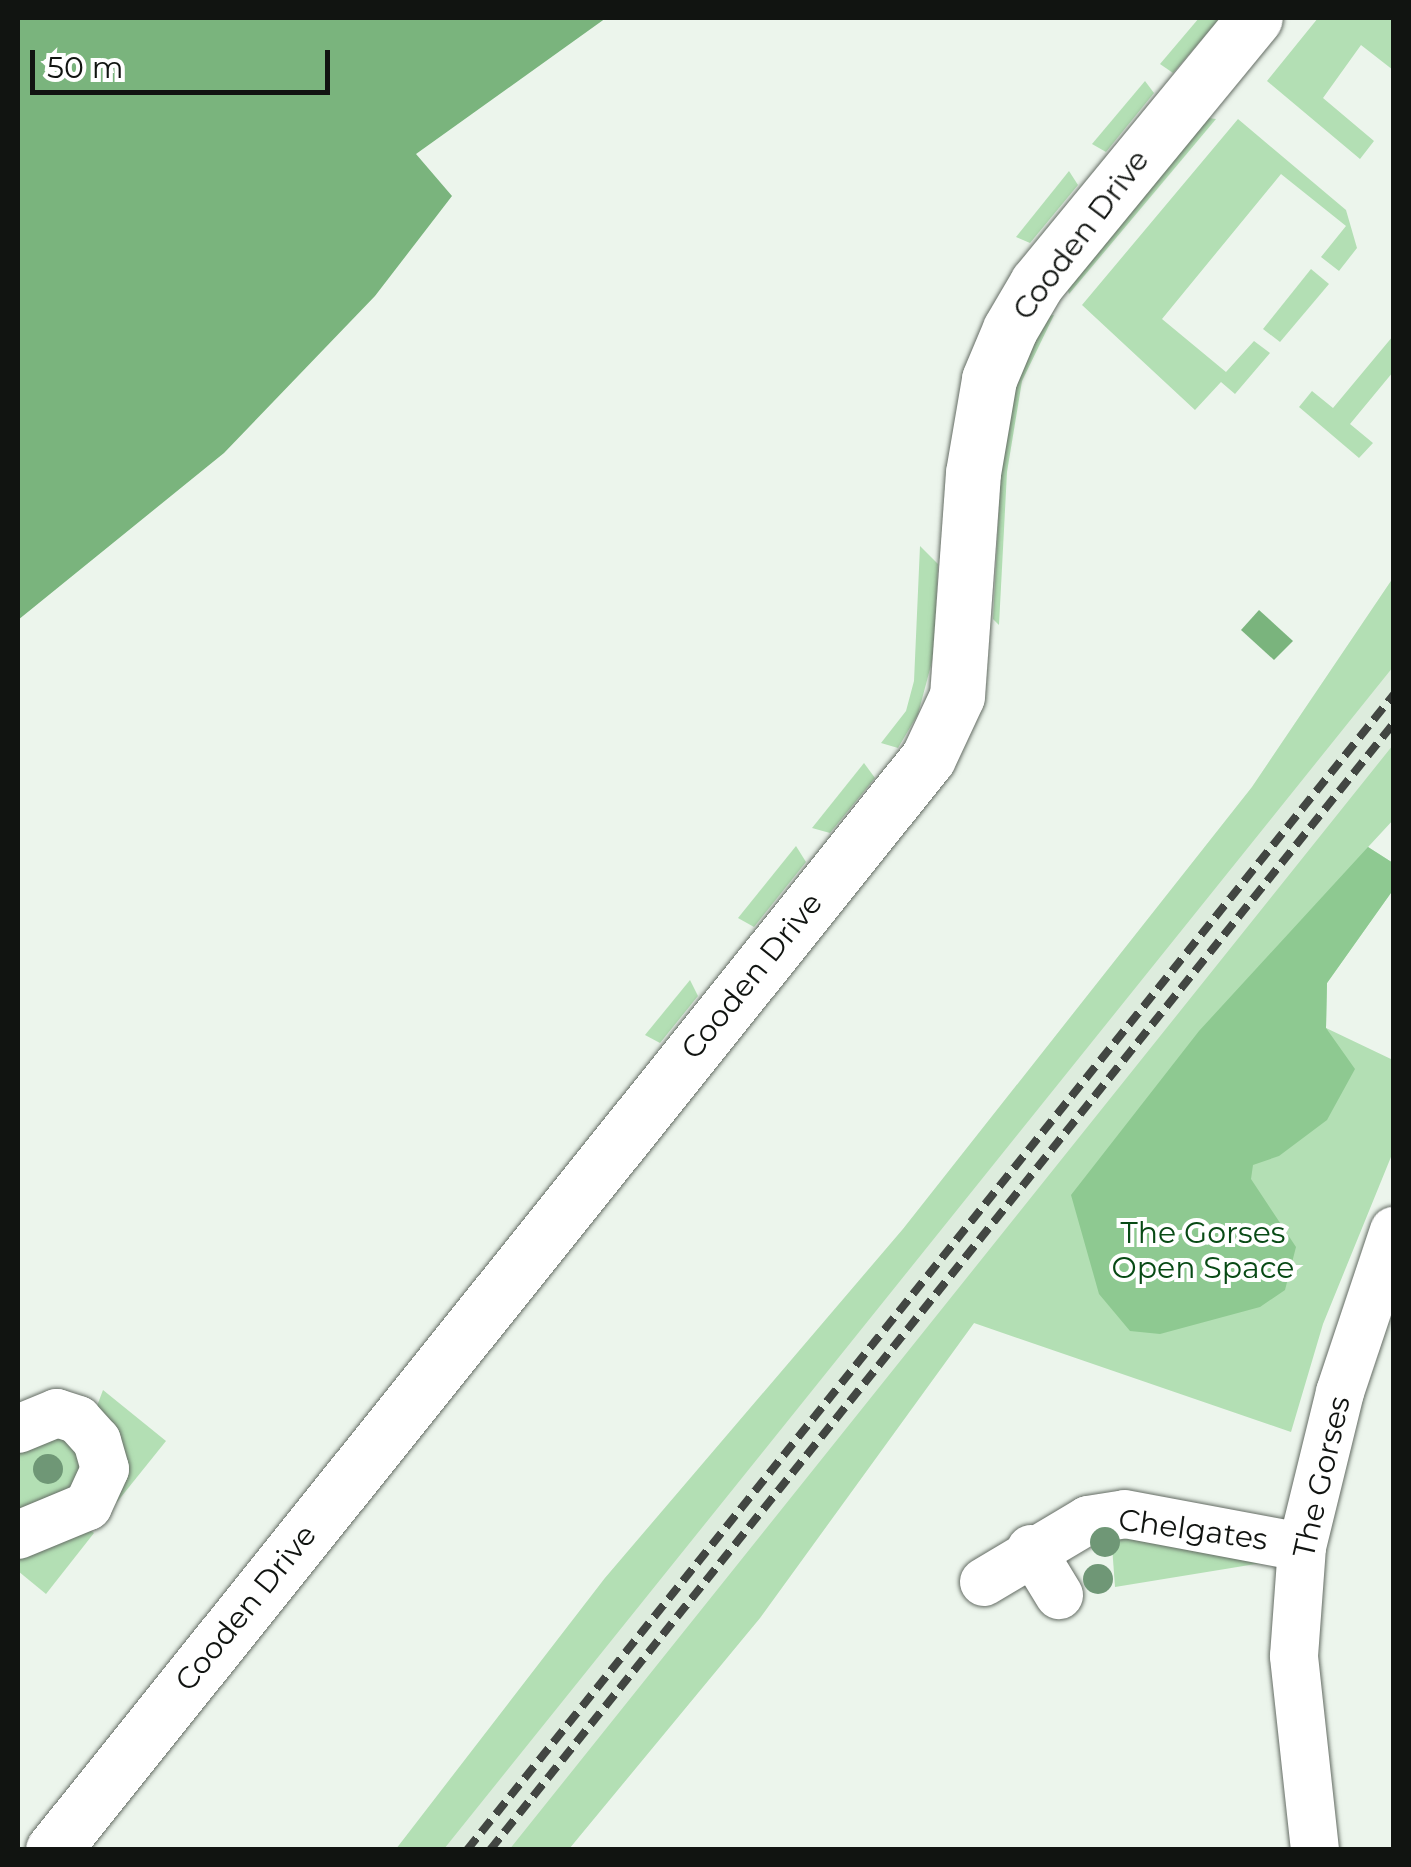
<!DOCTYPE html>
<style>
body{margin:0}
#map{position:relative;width:1411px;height:1867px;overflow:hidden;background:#ecf5ec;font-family:Montserrat,sans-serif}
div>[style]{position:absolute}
.built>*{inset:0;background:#ddecdd}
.green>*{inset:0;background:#b3dfb4}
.forest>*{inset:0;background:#8ec991}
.water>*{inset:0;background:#7ab47d}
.roads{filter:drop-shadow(0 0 2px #646c64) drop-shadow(0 0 2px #646c64)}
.street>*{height:48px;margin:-24px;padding:0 24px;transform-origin:24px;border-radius:24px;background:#fff}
.secondary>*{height:55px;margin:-27.5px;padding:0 27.5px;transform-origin:27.5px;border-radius:27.5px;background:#fff}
.rail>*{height:8px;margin-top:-4px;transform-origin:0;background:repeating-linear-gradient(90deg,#424642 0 15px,transparent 0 23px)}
.trees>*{width:30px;height:30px;margin:-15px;border-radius:50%;background:#6f9776}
span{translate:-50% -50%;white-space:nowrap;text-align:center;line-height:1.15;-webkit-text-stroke:8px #fff;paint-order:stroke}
.street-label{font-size:30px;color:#111411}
.park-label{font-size:30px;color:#084a15}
.frame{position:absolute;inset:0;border:20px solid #111411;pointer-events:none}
.scale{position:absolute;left:30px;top:50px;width:300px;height:45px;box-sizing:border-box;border:5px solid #111411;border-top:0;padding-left:12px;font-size:30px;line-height:35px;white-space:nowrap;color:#111411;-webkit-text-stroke:8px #fff;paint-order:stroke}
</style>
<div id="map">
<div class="built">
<div style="clip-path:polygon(1393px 578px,1393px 820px,1199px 1031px,974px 1323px,760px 1618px,569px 1849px,396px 1850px,605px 1578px,903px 1229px,1252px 787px)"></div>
</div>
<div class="green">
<div style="clip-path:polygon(1199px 18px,1220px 18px,1173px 73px,1160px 64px)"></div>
<div style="clip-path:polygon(1318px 18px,1393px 18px,1393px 70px,1361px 45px,1323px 98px,1374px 141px,1360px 159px,1267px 81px)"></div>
<div style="clip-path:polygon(1145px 81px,1154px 93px,1106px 152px,1092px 144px)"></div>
<div style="clip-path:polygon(1209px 118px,1216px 119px,1069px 294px,1067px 287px)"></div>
<div style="clip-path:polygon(1238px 119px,1346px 210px,1357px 248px,1339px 271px,1321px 257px,1346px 226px,1281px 174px,1162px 319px,1226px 372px,1254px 341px,1270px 353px,1235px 394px,1221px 382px,1195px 410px,1082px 305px)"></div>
<div style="clip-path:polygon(1069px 171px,1078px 185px,1030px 243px,1016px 237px)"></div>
<div style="clip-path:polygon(1311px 269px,1329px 284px,1280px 342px,1263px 329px)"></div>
<div style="clip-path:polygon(1054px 315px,1022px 381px,1007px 472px,999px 625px,993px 619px,1001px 471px,1016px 377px,1044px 316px)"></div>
<div style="clip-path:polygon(1393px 336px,1393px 372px,1350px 424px,1373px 443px,1359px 458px,1299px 407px,1312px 391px,1333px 408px)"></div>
<div style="clip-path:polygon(920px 546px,938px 564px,934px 654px,918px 714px,898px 748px,881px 743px,906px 711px,914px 681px)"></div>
<div style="clip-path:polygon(1393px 578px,1393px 667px,444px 1849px,396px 1849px,605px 1578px,903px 1229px,1252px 787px)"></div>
<div style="clip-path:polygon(1393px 745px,1393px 820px,1368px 847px,1393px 863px,1393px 890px,1327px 983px,1326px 1028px,1393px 1060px,1393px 1152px,1323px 1324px,1291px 1432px,974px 1323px,760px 1618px,569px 1849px,509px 1850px)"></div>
<div style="clip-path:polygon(864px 763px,875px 778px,830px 833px,812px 828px)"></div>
<div style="clip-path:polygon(796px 846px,806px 862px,754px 927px,738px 918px)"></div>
<div style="clip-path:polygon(690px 980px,698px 996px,660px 1043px,645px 1035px)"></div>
<div style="clip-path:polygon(103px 1390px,166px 1441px,117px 1502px,108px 1495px,94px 1414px)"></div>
<div style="clip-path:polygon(68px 1436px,80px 1449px,81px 1482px,18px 1518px,18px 1450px,27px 1438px)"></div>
<div style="clip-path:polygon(82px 1524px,94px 1533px,46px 1594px,18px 1571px,18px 1552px)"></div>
<div style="clip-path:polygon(1111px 1532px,1268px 1562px,1115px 1587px)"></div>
</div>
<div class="forest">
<div style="clip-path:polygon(1368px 847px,1393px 863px,1393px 890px,1327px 983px,1326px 1028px,1355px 1069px,1327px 1120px,1279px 1156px,1253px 1165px,1251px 1179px,1296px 1247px,1285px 1290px,1260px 1307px,1160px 1334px,1130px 1331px,1099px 1294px,1071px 1195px,1199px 1031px)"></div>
</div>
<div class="water">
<div style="clip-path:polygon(18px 18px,606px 18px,416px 154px,452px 196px,375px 296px,224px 453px,18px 620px)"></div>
<div style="clip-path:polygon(1259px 610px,1293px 641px,1274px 660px,1241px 630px)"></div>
</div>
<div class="roads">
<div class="street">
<div style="left:18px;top:1429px;width:42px;rotate:-22.3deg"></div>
<div style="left:57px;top:1413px;width:22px;rotate:18deg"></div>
<div style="left:78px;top:1420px;width:28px;rotate:48deg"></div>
<div style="left:97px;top:1441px;width:29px;rotate:74deg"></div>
<div style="left:105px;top:1469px;width:41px;rotate:114.7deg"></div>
<div style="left:88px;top:1506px;width:76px;rotate:157.5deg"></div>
<div style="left:1031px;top:1549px;width:54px;rotate:58.7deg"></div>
<div style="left:984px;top:1582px;width:121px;rotate:-30.8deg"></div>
<div style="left:1088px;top:1520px;width:37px;rotate:-9deg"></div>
<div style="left:1125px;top:1514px;width:180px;rotate:10.6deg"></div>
<div style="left:1315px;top:1850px;width:195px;rotate:-96.2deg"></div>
<div style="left:1294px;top:1656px;width:109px;rotate:-85.8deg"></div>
<div style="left:1302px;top:1547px;width:160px;rotate:-76.2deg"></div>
<div style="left:1340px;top:1392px;width:170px;rotate:-71.5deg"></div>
</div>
<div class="secondary">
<div style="left:53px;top:1850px;width:1399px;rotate:-51.3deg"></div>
<div style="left:928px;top:758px;width:68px;rotate:-64.9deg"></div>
<div style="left:957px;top:696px;width:224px;rotate:-85.9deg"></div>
<div style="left:973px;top:473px;width:95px;rotate:-80.3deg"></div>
<div style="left:989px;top:379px;width:54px;rotate:-67.2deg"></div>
<div style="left:1010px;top:329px;width:53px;rotate:-59.6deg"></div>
<div style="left:1037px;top:283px;width:343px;rotate:-50.6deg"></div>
</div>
</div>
<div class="rail">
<div style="left:467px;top:1850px;width:1482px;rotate:-51.27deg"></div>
<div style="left:490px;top:1850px;width:1445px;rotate:-51.27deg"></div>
</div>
<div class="trees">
<div style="left:48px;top:1469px"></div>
<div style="left:1105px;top:1542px"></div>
<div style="left:1098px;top:1579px"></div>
</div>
<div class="street-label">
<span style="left:1081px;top:235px;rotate:-53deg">Cooden Drive</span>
<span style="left:752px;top:976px;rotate:-51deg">Cooden Drive</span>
<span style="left:1322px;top:1477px;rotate:-77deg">The Gorses</span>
<span style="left:1193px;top:1530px;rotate:8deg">Chelgates</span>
<span style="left:246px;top:1608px;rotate:-51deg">Cooden Drive</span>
</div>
<div class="park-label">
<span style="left:1203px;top:1250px">The Gorses<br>Open Space</span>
</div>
<div class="frame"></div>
<div class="scale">50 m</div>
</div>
